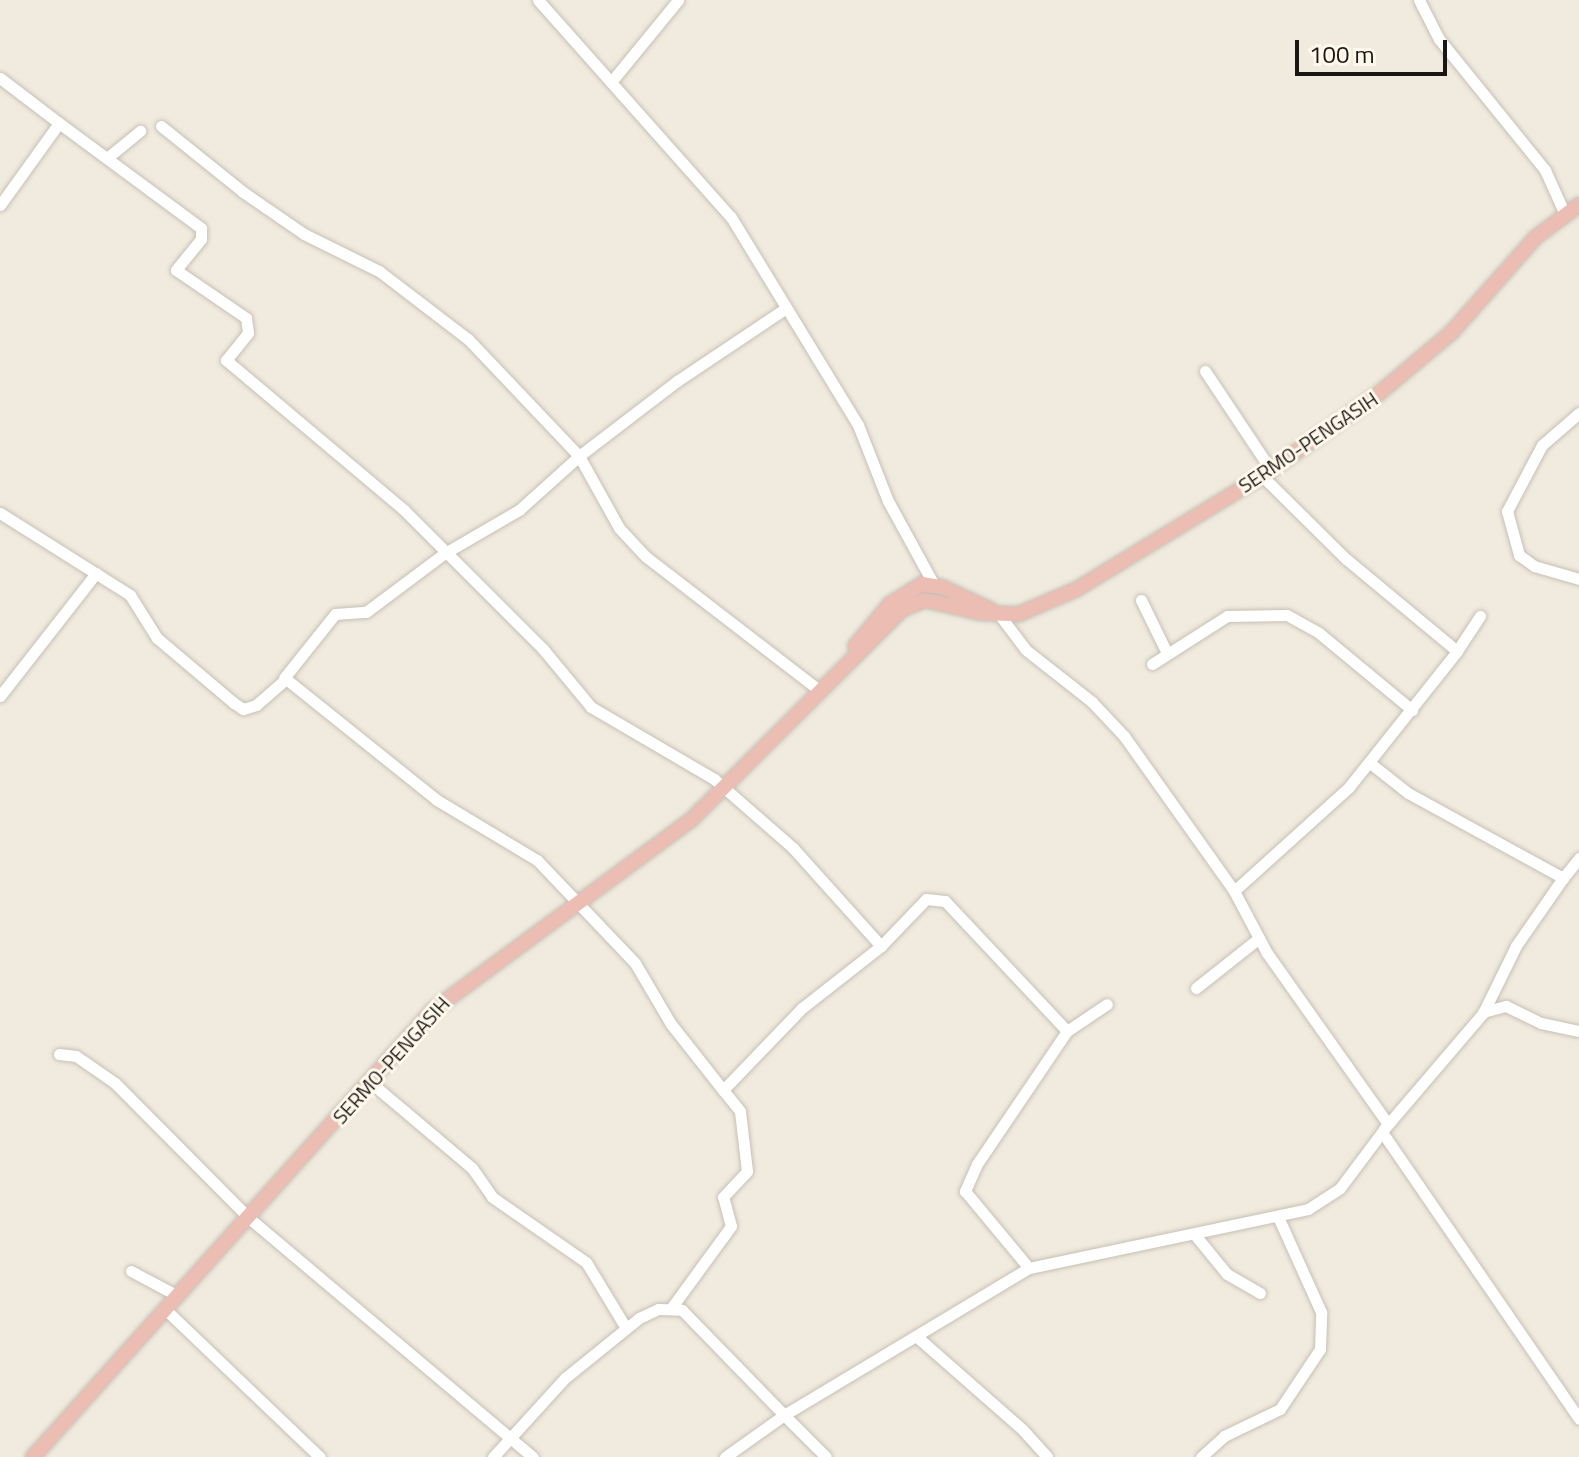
<!DOCTYPE html>
<style>
body{margin:0}
#map{position:relative;width:1579px;height:1457px;overflow:hidden;background:#f1ebdf;font-family:"Titillium Web",sans-serif}
div>[style]{position:absolute}
.roads{filter:drop-shadow(0 0 2px #c7c0b5) drop-shadow(0 0 2px #c7c0b5)}
.minor>*{height:11px;margin:-5.5px;padding:0 5.5px;transform-origin:5.5px;border-radius:5.5px;background:#fff}
.major>*{height:14px;margin:-7px;padding:0 7px;transform-origin:7px;border-radius:7px;background:#ebbdb3}
span{translate:-50% -50%;white-space:nowrap;text-align:center;line-height:1.15;-webkit-text-stroke:6px #fff8ec;paint-order:stroke}
.street-label{font-size:20px;color:#191713}
.scale{position:absolute;left:1295px;top:40px;width:152px;height:36px;box-sizing:border-box;border:4px solid #191713;border-top:0;padding-left:10px;font-size:24px;line-height:28px;white-space:nowrap;color:#191713;-webkit-text-stroke:6px #fff8ec;paint-order:stroke}
</style>
<div id="map">
<div class="roads">
<div class="minor">
<div style="left:538px;top:0;width:290px;rotate:48.4deg"></div>
<div style="left:731px;top:217px;width:244px;rotate:58.6deg"></div>
<div style="left:858px;top:425px;width:82px;rotate:68.5deg"></div>
<div style="left:888px;top:501px;width:96px;rotate:61.3deg"></div>
<div style="left:1419px;top:0;width:44px;rotate:62.9deg"></div>
<div style="left:1439px;top:39px;width:169px;rotate:51deg"></div>
<div style="left:1545px;top:170px;width:46px;rotate:65.7deg"></div>
<div style="left:0;top:78px;width:74px;rotate:37.3deg"></div>
<div style="left:59px;top:123px;width:101px;rotate:125.7deg"></div>
<div style="left:611px;top:82px;width:106px;rotate:-50.7deg"></div>
<div style="left:59px;top:123px;width:177px;rotate:36.5deg"></div>
<div style="left:201px;top:228px;width:11px;rotate:90deg"></div>
<div style="left:201px;top:239px;width:40px;rotate:129deg"></div>
<div style="left:176px;top:270px;width:85px;rotate:34.4deg"></div>
<div style="left:246px;top:318px;width:15px;rotate:82deg"></div>
<div style="left:248px;top:333px;width:35px;rotate:129deg"></div>
<div style="left:226px;top:360px;width:233px;rotate:40.1deg"></div>
<div style="left:404px;top:510px;width:197px;rotate:45deg"></div>
<div style="left:543px;top:649px;width:75px;rotate:50.4deg"></div>
<div style="left:591px;top:707px;width:143px;rotate:30.3deg"></div>
<div style="left:714px;top:779px;width:105px;rotate:41.1deg"></div>
<div style="left:793px;top:848px;width:132px;rotate:48.1deg"></div>
<div style="left:881px;top:946px;width:65px;rotate:-46.2deg"></div>
<div style="left:926px;top:899px;width:19px;rotate:6deg"></div>
<div style="left:945px;top:901px;width:178px;rotate:46.8deg"></div>
<div style="left:1067px;top:1031px;width:161px;rotate:124.1deg"></div>
<div style="left:977px;top:1164px;width:30px;rotate:114deg"></div>
<div style="left:965px;top:1191px;width:100px;rotate:50.3deg"></div>
<div style="left:161px;top:126px;width:105px;rotate:38.8deg"></div>
<div style="left:243px;top:192px;width:74px;rotate:34.5deg"></div>
<div style="left:304px;top:234px;width:84px;rotate:26.3deg"></div>
<div style="left:379px;top:271px;width:112px;rotate:37.4deg"></div>
<div style="left:468px;top:339px;width:161px;rotate:46.5deg"></div>
<div style="left:579px;top:456px;width:82px;rotate:60.9deg"></div>
<div style="left:619px;top:528px;width:38px;rotate:47deg"></div>
<div style="left:645px;top:556px;width:221px;rotate:37.6deg"></div>
<div style="left:107px;top:158px;width:43px;rotate:-39.3deg"></div>
<div style="left:1205px;top:371px;width:119px;rotate:56.3deg"></div>
<div style="left:1579px;top:413px;width:49px;rotate:139.1deg"></div>
<div style="left:1542px;top:445px;width:75px;rotate:117.9deg"></div>
<div style="left:1507px;top:511px;width:46px;rotate:74.7deg"></div>
<div style="left:1519px;top:555px;width:19px;rotate:36deg"></div>
<div style="left:1534px;top:566px;width:47px;rotate:16.1deg"></div>
<div style="left:0;top:513px;width:154px;rotate:32.2deg"></div>
<div style="left:130px;top:595px;width:51px;rotate:57.9deg"></div>
<div style="left:157px;top:638px;width:101px;rotate:40.2deg"></div>
<div style="left:234px;top:703px;width:11px;rotate:34deg"></div>
<div style="left:243px;top:709px;width:14px;rotate:-17deg"></div>
<div style="left:256px;top:705px;width:40px;rotate:-41deg"></div>
<div style="left:286px;top:679px;width:193px;rotate:38.7deg"></div>
<div style="left:437px;top:800px;width:117px;rotate:31deg"></div>
<div style="left:537px;top:860px;width:142px;rotate:46.4deg"></div>
<div style="left:635px;top:963px;width:71px;rotate:59.5deg"></div>
<div style="left:671px;top:1024px;width:84px;rotate:51.8deg"></div>
<div style="left:723px;top:1090px;width:114px;rotate:-46.1deg"></div>
<div style="left:802px;top:1008px;width:100px;rotate:-38.1deg"></div>
<div style="left:1141px;top:600px;width:57px;rotate:63.9deg"></div>
<div style="left:998px;top:613px;width:46px;rotate:52.9deg"></div>
<div style="left:1026px;top:650px;width:84px;rotate:38.2deg"></div>
<div style="left:1092px;top:702px;width:47px;rotate:46.7deg"></div>
<div style="left:1124px;top:736px;width:190px;rotate:54.6deg"></div>
<div style="left:1234px;top:891px;width:70px;rotate:62deg"></div>
<div style="left:1267px;top:953px;width:209px;rotate:54.7deg"></div>
<div style="left:1457px;top:651px;width:42px;rotate:-56.7deg"></div>
<div style="left:1152px;top:664px;width:89px;rotate:-32.6deg"></div>
<div style="left:1227px;top:616px;width:60px;rotate:-1deg"></div>
<div style="left:1287px;top:615px;width:37px;rotate:29deg"></div>
<div style="left:1319px;top:633px;width:121px;rotate:39.6deg"></div>
<div style="left:284px;top:678px;width:82px;rotate:-51.4deg"></div>
<div style="left:335px;top:614px;width:31px;rotate:-4deg"></div>
<div style="left:366px;top:612px;width:99px;rotate:-36.8deg"></div>
<div style="left:445px;top:553px;width:86px;rotate:-30.2deg"></div>
<div style="left:519px;top:510px;width:81px;rotate:-42deg"></div>
<div style="left:579px;top:456px;width:123px;rotate:-37.4deg"></div>
<div style="left:677px;top:381px;width:131px;rotate:-33.8deg"></div>
<div style="left:0;top:696px;width:156px;rotate:-52deg"></div>
<div style="left:1370px;top:763px;width:48px;rotate:38.3deg"></div>
<div style="left:1408px;top:793px;width:177px;rotate:28.7deg"></div>
<div style="left:1563px;top:878px;width:83px;rotate:124.7deg"></div>
<div style="left:1516px;top:946px;width:75px;rotate:116.2deg"></div>
<div style="left:1483px;top:1013px;width:153px;rotate:130.5deg"></div>
<div style="left:1563px;top:878px;width:26px;rotate:-51deg"></div>
<div style="left:1234px;top:891px;width:155px;rotate:-42.1deg"></div>
<div style="left:1349px;top:787px;width:174px;rotate:-51.5deg"></div>
<div style="left:1457px;top:651px;width:144px;rotate:-140.3deg"></div>
<div style="left:1346px;top:559px;width:118px;rotate:-135.3deg"></div>
<div style="left:1196px;top:988px;width:80px;rotate:-38.4deg"></div>
<div style="left:1483px;top:1012px;width:24px;rotate:-15deg"></div>
<div style="left:1506px;top:1006px;width:39px;rotate:26deg"></div>
<div style="left:1541px;top:1023px;width:39px;rotate:12deg"></div>
<div style="left:1067px;top:1031px;width:48px;rotate:-34deg"></div>
<div style="left:59px;top:1054px;width:17px;rotate:7deg"></div>
<div style="left:76px;top:1056px;width:47px;rotate:34.7deg"></div>
<div style="left:115px;top:1083px;width:190px;rotate:45.2deg"></div>
<div style="left:249px;top:1218px;width:371px;rotate:40.1deg"></div>
<div style="left:370px;top:1082px;width:133px;rotate:40.1deg"></div>
<div style="left:472px;top:1168px;width:35px;rotate:55deg"></div>
<div style="left:492px;top:1197px;width:114px;rotate:34.7deg"></div>
<div style="left:586px;top:1262px;width:77px;rotate:58.8deg"></div>
<div style="left:1195px;top:1235px;width:50px;rotate:50.6deg"></div>
<div style="left:1227px;top:1274px;width:38px;rotate:30deg"></div>
<div style="left:131px;top:1271px;width:53px;rotate:28deg"></div>
<div style="left:672px;top:1307px;width:100px;rotate:-53.9deg"></div>
<div style="left:731px;top:1226px;width:30px;rotate:-105deg"></div>
<div style="left:723px;top:1197px;width:35px;rotate:-47deg"></div>
<div style="left:747px;top:1171px;width:60px;rotate:-96.7deg"></div>
<div style="left:740px;top:1111px;width:27px;rotate:-129deg"></div>
<div style="left:166px;top:1310px;width:213px;rotate:43.7deg"></div>
<div style="left:916px;top:1336px;width:142px;rotate:41.3deg"></div>
<div style="left:1023px;top:1430px;width:36px;rotate:48deg"></div>
<div style="left:493px;top:1457px;width:107px;rotate:-47.7deg"></div>
<div style="left:565px;top:1378px;width:95px;rotate:-39deg"></div>
<div style="left:639px;top:1318px;width:21px;rotate:-25deg"></div>
<div style="left:658px;top:1309px;width:24px;rotate:2deg"></div>
<div style="left:682px;top:1310px;width:146px;rotate:45.8deg"></div>
<div style="left:784px;top:1415px;width:286px;rotate:-31deg"></div>
<div style="left:1029px;top:1268px;width:285px;rotate:-11.9deg"></div>
<div style="left:1308px;top:1209px;width:38px;rotate:-33deg"></div>
<div style="left:1340px;top:1188px;width:70px;rotate:-53.1deg"></div>
<div style="left:1382px;top:1132px;width:348px;rotate:55.5deg"></div>
<div style="left:725px;top:1457px;width:72px;rotate:-35.4deg"></div>
<div style="left:784px;top:1415px;width:59px;rotate:45deg"></div>
<div style="left:1201px;top:1457px;width:31px;rotate:-42deg"></div>
<div style="left:1224px;top:1436px;width:62px;rotate:-25.7deg"></div>
<div style="left:1280px;top:1409px;width:72px;rotate:-56.3deg"></div>
<div style="left:1320px;top:1349px;width:37px;rotate:-88deg"></div>
<div style="left:1321px;top:1312px;width:102px;rotate:-114.3deg"></div>
</div>
<div class="major">
<div style="left:855px;top:646px;width:55px;rotate:-50.2deg"></div>
<div style="left:890px;top:604px;width:38px;rotate:-32deg"></div>
<div style="left:922px;top:584px;width:20px;rotate:9deg"></div>
<div style="left:942px;top:587px;width:54px;rotate:25.1deg"></div>
<div style="left:33px;top:1457px;width:600px;rotate:-48.18deg"></div>
<div style="left:433px;top:1010px;width:322px;rotate:-36.4deg"></div>
<div style="left:692px;top:819px;width:298px;rotate:-44.9deg"></div>
<div style="left:903px;top:609px;width:24px;rotate:-22deg"></div>
<div style="left:925px;top:600px;width:57px;rotate:13.1deg"></div>
<div style="left:981px;top:613px;width:38px;rotate:2deg"></div>
<div style="left:1019px;top:614px;width:63px;rotate:-23.3deg"></div>
<div style="left:1077px;top:589px;width:217px;rotate:-31.4deg"></div>
<div style="left:1262px;top:476px;width:141px;rotate:-35.2deg"></div>
<div style="left:1377px;top:395px;width:97px;rotate:-40deg"></div>
<div style="left:1451px;top:333px;width:128px;rotate:-48.5deg"></div>
<div style="left:1536px;top:237px;width:54px;rotate:-36.7deg"></div>
</div>
</div>
<div class="street-label">
<span style="left:1308px;top:442px;rotate:-34deg">SERMO-PENGASIH</span>
<span style="left:391px;top:1060px;rotate:-48deg">SERMO-PENGASIH</span>
</div>
<div class="scale">100 m</div>
</div>
